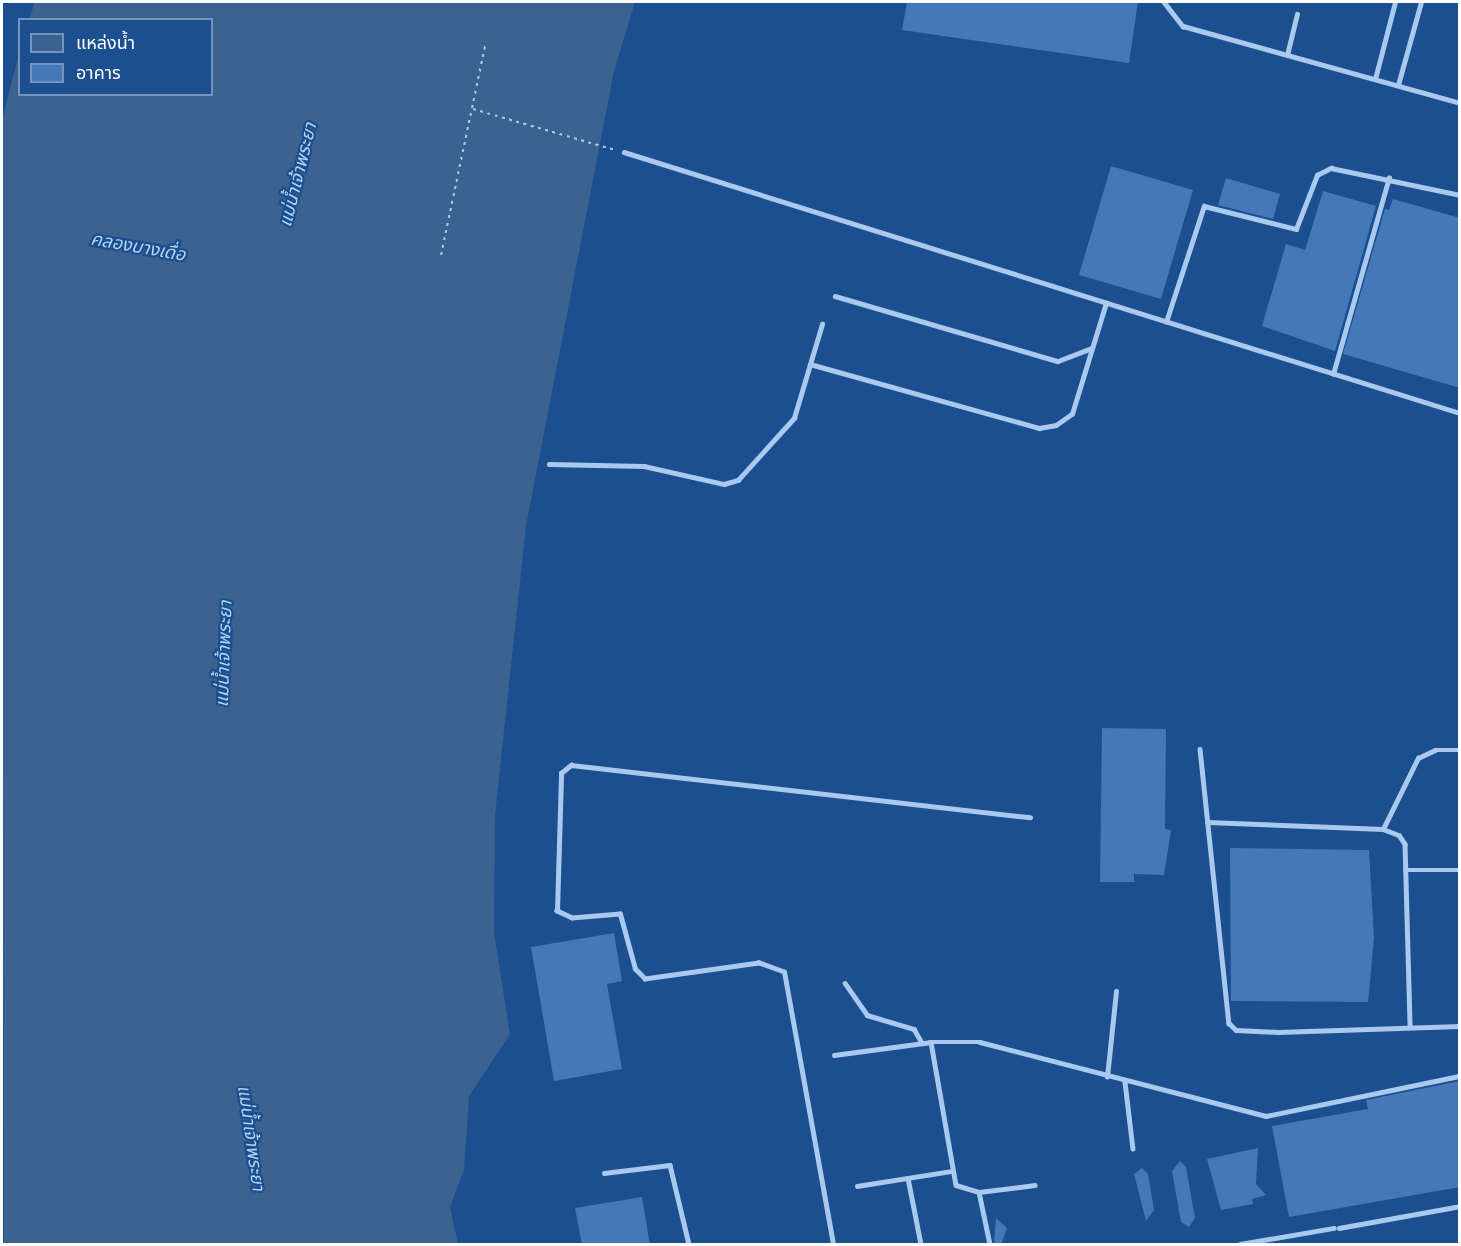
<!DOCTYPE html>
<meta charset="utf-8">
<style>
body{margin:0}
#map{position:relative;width:1461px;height:1246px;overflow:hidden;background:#1b4f8f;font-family:Montserrat,"Noto Sans Thai",sans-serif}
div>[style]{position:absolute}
.water>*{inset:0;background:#3c6290}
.building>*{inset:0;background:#4478b7}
.path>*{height:2px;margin-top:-1px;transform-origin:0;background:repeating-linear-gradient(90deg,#a9c9ee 0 3px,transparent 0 7.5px)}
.lane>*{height:4.5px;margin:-2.25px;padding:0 2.25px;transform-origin:2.25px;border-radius:2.25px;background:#a9c9ee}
span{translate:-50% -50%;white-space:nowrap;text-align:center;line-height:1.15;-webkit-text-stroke:4.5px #1b4f8f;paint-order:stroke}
.water-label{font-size:18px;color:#b5d3f5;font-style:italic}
.frame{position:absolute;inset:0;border:3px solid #fff;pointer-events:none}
.legend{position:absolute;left:18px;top:18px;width:195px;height:78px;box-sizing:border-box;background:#1b4f8f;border:2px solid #7695bc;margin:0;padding:8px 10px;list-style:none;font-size:18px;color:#fff}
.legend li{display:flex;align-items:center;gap:12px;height:30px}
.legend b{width:30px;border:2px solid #7695bc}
</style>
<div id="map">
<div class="water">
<div style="clip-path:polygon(35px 2px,635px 2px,614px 71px,526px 526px,495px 815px,494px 933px,510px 1034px,469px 1096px,464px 1170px,450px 1207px,458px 1244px,4px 1244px,2px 120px,19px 53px,20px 94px,212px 94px,212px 20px,29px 19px)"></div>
</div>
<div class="building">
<div style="clip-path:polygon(907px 2px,1138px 2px,1129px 63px,902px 30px)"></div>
<div style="clip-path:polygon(1111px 166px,1193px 190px,1161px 299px,1079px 275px)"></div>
<div style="clip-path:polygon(1226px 178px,1280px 194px,1273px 219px,1218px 205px)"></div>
<div style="clip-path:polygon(1323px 191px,1376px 206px,1335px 351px,1262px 326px,1286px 244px,1305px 250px)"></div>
<div style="clip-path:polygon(1393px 199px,1460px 218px,1460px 388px,1343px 354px,1385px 209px,1389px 210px)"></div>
<div style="clip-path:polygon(1102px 728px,1166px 729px,1165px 829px,1171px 830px,1164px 875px,1134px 874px,1134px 882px,1100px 882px)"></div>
<div style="clip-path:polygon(1230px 848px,1369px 850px,1374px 938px,1368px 1002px,1231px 1001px)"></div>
<div style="clip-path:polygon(614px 933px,622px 981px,607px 984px,622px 1069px,554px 1081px,531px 947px)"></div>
<div style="clip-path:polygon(1460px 1081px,1460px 1187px,1289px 1217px,1272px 1126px,1368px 1109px,1366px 1100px)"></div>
<div style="clip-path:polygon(1258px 1148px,1256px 1184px,1266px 1195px,1252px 1199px,1253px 1204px,1221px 1210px,1207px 1159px)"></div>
<div style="clip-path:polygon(1180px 1161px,1186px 1167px,1195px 1218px,1189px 1227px,1181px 1222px,1172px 1171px)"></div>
<div style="clip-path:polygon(1142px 1168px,1148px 1174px,1154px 1210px,1146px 1221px,1134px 1174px)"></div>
<div style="clip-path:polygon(642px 1197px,650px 1245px,582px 1245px,575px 1208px)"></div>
<div style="clip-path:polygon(996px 1218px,1007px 1228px,1001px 1245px,994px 1245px)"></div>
</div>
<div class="path">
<div style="left:473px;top:109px;width:148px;rotate:16.1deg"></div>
<div style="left:441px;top:255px;width:218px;rotate:-78.1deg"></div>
</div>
<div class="lane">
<div style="left:1164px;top:2px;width:31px;rotate:52deg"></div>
<div style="left:1183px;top:26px;width:288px;rotate:15.5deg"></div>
<div style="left:1287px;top:55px;width:42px;rotate:-76.3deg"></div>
<div style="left:1375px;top:79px;width:80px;rotate:-75.4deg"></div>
<div style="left:1398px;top:85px;width:86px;rotate:-74.5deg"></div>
<div style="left:624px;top:152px;width:876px;rotate:17.34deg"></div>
<div style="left:835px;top:296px;width:232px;rotate:16.3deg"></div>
<div style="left:1058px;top:361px;width:36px;rotate:-21deg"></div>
<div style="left:1166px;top:322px;width:122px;rotate:-71.9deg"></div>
<div style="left:1204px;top:206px;width:95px;rotate:14deg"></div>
<div style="left:1296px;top:229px;width:58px;rotate:-68.7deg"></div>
<div style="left:1317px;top:175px;width:16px;rotate:-27deg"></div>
<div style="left:1331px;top:168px;width:132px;rotate:11.8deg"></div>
<div style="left:810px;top:364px;width:238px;rotate:15.6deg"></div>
<div style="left:1039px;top:428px;width:17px;rotate:-10deg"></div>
<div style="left:1056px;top:425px;width:19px;rotate:-35deg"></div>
<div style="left:1072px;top:414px;width:116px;rotate:-73deg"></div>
<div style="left:1333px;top:374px;width:204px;rotate:-74.1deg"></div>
<div style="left:549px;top:464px;width:95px;rotate:1.2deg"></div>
<div style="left:644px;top:466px;width:82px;rotate:12.7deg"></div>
<div style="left:724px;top:484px;width:15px;rotate:-16deg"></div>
<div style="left:738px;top:480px;width:84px;rotate:-47.9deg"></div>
<div style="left:794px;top:418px;width:98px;rotate:-73.4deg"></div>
<div style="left:1200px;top:749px;width:276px;rotate:84deg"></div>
<div style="left:1229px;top:1023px;width:10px;rotate:45deg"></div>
<div style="left:1236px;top:1030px;width:42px;rotate:2.7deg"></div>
<div style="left:1278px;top:1032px;width:182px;rotate:-1.9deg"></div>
<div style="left:1207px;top:822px;width:176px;rotate:2.3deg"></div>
<div style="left:1383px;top:829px;width:17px;rotate:21deg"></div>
<div style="left:1399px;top:835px;width:11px;rotate:56deg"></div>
<div style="left:1405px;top:844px;width:183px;rotate:88.4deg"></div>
<div style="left:1383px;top:829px;width:79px;rotate:-63.8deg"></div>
<div style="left:1418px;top:758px;width:19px;rotate:-25deg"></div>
<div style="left:1435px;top:750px;width:25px"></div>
<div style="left:1405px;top:870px;width:55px"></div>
<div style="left:845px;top:983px;width:39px;rotate:55deg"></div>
<div style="left:867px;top:1015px;width:49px;rotate:16.6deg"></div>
<div style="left:914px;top:1029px;width:16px;rotate:60deg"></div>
<div style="left:931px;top:1042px;width:145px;rotate:80.1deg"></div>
<div style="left:956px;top:1185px;width:24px;rotate:17deg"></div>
<div style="left:979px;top:1192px;width:56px;rotate:-7.1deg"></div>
<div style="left:834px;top:1055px;width:98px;rotate:-7.6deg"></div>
<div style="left:931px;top:1042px;width:49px"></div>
<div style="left:980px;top:1042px;width:295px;rotate:14.5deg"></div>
<div style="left:1266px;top:1116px;width:198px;rotate:-11.7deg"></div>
<div style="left:1107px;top:1077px;width:86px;rotate:-84deg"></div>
<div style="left:1125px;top:1082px;width:67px;rotate:83.2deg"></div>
<div style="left:604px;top:1173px;width:66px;rotate:-6.9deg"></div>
<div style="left:670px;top:1165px;width:81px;rotate:76.5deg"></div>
<div style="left:908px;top:1178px;width:67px;rotate:78.9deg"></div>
<div style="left:857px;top:1186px;width:96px;rotate:-9deg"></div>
<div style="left:979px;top:1192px;width:53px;rotate:78.1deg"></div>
<div style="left:1339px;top:1228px;width:119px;rotate:-10.2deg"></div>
<div style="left:833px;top:1244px;width:276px;rotate:-100.2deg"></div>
<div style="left:784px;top:972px;width:27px;rotate:-160deg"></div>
<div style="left:759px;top:963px;width:115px;rotate:172deg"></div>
<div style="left:645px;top:979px;width:14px;rotate:-135deg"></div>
<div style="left:635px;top:969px;width:57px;rotate:-105.3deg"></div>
<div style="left:620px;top:914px;width:48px;rotate:175.2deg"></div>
<div style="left:572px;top:918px;width:17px;rotate:-155deg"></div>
<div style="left:557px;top:911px;width:138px;rotate:-88.3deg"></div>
<div style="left:561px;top:773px;width:13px;rotate:-39deg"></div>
<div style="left:571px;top:765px;width:462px;rotate:6.5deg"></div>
<div style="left:1240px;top:1244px;width:95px;rotate:-9.7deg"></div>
</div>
<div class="water-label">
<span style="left:298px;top:175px;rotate:-76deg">แม่น้ำเจ้าพระยา</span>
<span style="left:138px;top:247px;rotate:10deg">คลองบางเดื่อ</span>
<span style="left:224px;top:654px;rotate:-88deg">แม่น้ำเจ้าพระยา</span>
<span style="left:251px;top:1138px;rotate:82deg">แม่น้ำเจ้าพระยา</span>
</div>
<div class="frame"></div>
<ul class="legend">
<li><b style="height:16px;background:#3c6290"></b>แหล่งน้ำ</li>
<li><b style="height:16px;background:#4478b7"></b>อาคาร</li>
</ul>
</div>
